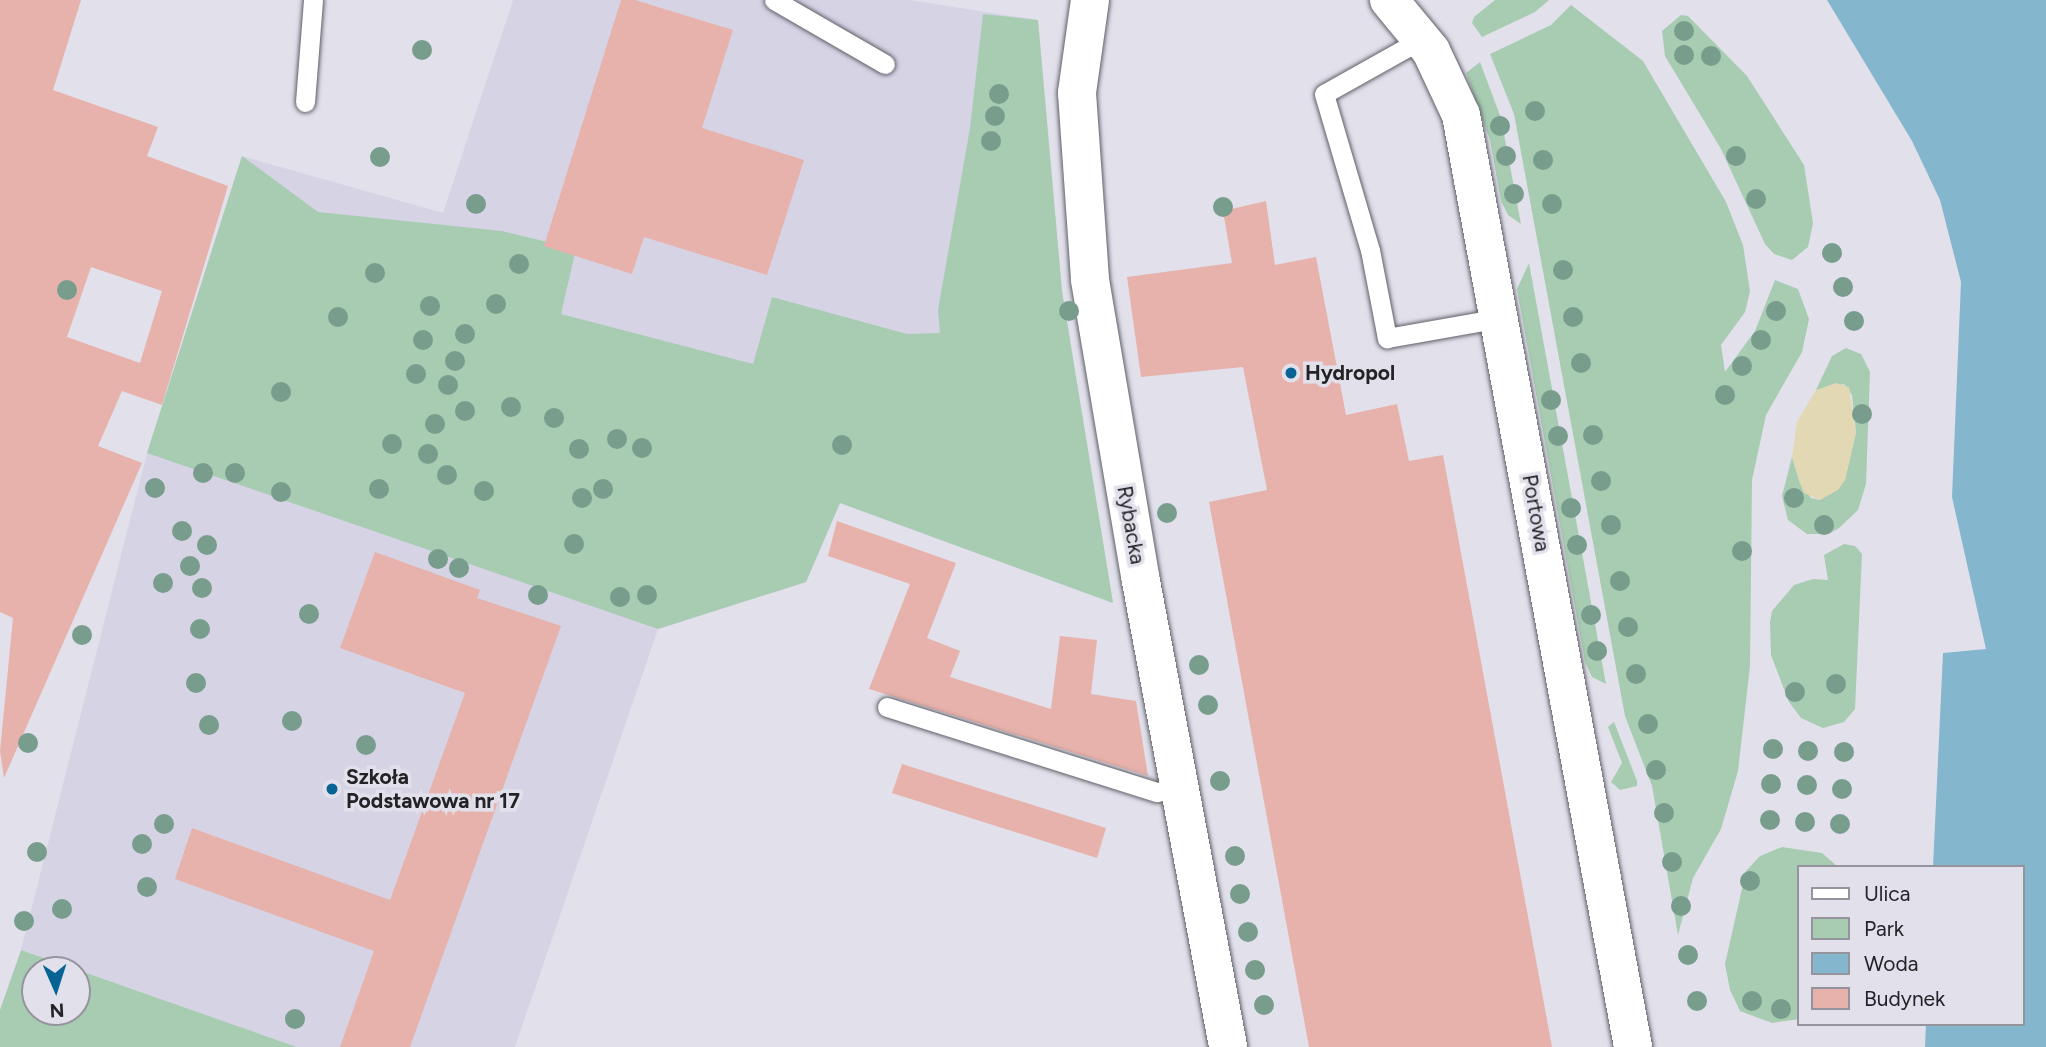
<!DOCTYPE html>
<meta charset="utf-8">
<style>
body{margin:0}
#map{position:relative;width:2046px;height:1047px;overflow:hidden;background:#e1e0eb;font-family:Figtree,sans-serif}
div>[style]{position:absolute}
.built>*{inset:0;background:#d6d3e5}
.green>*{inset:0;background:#a7ccb2}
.sand>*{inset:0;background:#e2d8b3}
.water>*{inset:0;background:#84b6cd}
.building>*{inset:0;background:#e7b2ab}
.roads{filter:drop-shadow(0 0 2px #605f68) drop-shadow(0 0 2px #605f68)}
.service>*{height:19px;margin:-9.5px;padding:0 9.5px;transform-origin:9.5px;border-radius:9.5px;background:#fff}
.minor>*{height:38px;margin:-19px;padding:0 19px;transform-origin:19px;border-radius:19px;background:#fff}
.trees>*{width:20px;height:20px;margin:-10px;border-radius:50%;background:#789d8c}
.dots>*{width:19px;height:19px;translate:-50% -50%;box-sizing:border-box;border:4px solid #e1e0eb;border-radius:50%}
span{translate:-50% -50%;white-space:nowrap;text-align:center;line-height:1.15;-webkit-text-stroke:7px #e1e0eb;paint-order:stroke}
.poi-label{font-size:21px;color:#232327;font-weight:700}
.left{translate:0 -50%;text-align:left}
.street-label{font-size:21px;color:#232327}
.legend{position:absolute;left:1797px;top:865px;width:228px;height:161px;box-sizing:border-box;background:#e1e0eb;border:2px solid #95949d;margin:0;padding:9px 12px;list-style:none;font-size:21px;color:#232327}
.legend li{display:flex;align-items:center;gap:14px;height:35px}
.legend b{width:35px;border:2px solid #95949d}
.north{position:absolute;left:21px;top:956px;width:70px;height:70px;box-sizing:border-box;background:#e1e0eb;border:2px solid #95949d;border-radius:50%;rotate:177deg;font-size:19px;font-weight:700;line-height:28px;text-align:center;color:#232327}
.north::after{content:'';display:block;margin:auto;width:24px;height:32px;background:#076393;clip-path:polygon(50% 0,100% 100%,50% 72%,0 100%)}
</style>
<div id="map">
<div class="built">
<div style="clip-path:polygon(513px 0,910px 0,1038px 20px,1062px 291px,1113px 603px,840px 503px,806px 582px,658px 629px,515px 1047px,297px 1047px,21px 950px,147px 453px,242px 156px,443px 213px)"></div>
</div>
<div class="green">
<div style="clip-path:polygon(1495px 0,1549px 0,1535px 12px,1482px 37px,1472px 23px,1474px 17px)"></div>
<div style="clip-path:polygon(1571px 5px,1643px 61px,1726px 202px,1743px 245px,1750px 291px,1745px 312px,1721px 345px,1725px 372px,1755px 331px,1775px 280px,1798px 289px,1809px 319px,1802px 352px,1766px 415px,1752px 480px,1750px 666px,1738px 771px,1721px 829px,1693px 878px,1678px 935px,1652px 786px,1625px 716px,1514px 114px,1490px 54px,1551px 25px)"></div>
<div style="clip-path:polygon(983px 14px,1038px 20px,1062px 291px,1113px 603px,840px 503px,806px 582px,658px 629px,147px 453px,242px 156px,318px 212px,502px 231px,576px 249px,561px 314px,753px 364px,772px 297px,907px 334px,940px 333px,938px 310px,970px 128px)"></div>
<div style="clip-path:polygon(1681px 15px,1688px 16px,1747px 76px,1804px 165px,1813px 223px,1808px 247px,1792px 260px,1774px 254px,1765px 244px,1721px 149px,1665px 56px,1662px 31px)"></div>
<div style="clip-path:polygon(1480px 62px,1501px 118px,1521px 224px,1508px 215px,1501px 201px,1490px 140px,1466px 73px)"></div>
<div style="clip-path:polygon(1529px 263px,1606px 684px,1592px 677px,1585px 662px,1517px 289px)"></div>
<div style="clip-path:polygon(1846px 348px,1861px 354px,1870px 372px,1866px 484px,1858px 510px,1839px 528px,1829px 534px,1807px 534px,1788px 520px,1782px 496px,1792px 457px,1800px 483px,1811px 498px,1820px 500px,1845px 480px,1856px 432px,1852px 395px,1844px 384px,1816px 390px,1832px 356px)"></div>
<div style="clip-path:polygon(1844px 544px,1855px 546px,1862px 554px,1855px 709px,1844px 722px,1823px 728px,1801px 718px,1789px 702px,1771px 655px,1770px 622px,1772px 611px,1794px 585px,1813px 579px,1828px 580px,1824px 555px)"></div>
<div style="clip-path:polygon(1614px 722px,1637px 781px,1637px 786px,1620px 790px,1611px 782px,1622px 763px,1608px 727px)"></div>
<div style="clip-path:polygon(1782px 847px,1822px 853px,1838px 867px,1799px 867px,1799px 1019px,1772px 1023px,1740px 1011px,1730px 990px,1725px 964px,1746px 871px,1760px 856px)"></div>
<div style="clip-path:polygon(evenodd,21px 950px,297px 1047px,0 1047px,0 1010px,21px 950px,35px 970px,77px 970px,77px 1012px,35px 1012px,35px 970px)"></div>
</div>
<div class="sand">
<div style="clip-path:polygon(1836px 383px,1849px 387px,1856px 432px,1845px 480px,1838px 490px,1820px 500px,1804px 493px,1800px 483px,1792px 457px,1797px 422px,1816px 390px)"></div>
</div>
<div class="water">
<div style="clip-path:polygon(1827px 0,2046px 0,2046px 1047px,1925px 1047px,1926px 1024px,2023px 1024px,2023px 867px,1933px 867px,1943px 653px,1986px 649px,1952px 497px,1961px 282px,1940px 200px,1912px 141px)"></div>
</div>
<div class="building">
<div style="clip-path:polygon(evenodd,0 0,81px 0,53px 90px,158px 127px,147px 156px,228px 186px,162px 405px,122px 391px,98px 446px,142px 463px,4px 778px,0 751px,13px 618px,0 612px,0 0,91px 267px,162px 291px,140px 363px,67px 337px,91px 267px)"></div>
<div style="clip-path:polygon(621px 0,635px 0,733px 30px,702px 128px,804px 160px,767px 275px,644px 237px,632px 274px,544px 246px)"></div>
<div style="clip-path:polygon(1266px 201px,1275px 265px,1316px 257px,1346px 415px,1397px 404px,1409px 461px,1443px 455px,1552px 1047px,1309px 1047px,1209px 502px,1267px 490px,1243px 367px,1141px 377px,1127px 277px,1232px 263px,1223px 211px)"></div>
<div style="clip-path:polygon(837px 521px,956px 563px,927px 638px,960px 651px,950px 677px,1051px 709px,1060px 636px,1097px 640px,1091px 694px,1136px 701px,1148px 776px,869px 689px,910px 584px,828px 556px)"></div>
<div style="clip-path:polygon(375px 552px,480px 590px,477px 598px,561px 626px,410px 1047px,340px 1047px,374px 951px,175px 879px,192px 828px,390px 900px,465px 693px,340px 648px)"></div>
<div style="clip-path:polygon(902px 764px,1106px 828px,1097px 858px,892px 793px)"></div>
</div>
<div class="roads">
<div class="service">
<div style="left:774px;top:0;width:128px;rotate:30deg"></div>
<div style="left:1422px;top:39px;width:112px;rotate:150.7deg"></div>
<div style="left:1324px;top:94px;width:163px;rotate:73.6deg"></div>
<div style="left:1370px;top:250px;width:90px;rotate:79.1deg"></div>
<div style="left:1387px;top:338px;width:115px;rotate:-10deg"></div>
<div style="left:305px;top:102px;width:102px;rotate:-85.5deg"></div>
<div style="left:887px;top:707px;width:283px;rotate:17.5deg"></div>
<div style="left:1157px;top:792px;width:23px;rotate:-10deg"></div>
</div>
<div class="minor">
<div style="left:1090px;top:0;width:94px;rotate:98deg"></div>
<div style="left:1077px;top:93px;width:187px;rotate:86deg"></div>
<div style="left:1090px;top:280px;width:300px;rotate:80.4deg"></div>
<div style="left:1140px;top:576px;width:479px;rotate:79.4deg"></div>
<div style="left:1389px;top:0;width:66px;rotate:50.5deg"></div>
<div style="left:1431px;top:51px;width:71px;rotate:64.9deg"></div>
<div style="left:1461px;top:115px;width:948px;rotate:79.54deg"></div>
</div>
</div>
<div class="trees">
<div style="left:1684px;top:31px"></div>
<div style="left:422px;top:50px"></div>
<div style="left:1684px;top:55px"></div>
<div style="left:1711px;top:56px"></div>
<div style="left:999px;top:94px"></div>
<div style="left:1535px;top:111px"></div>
<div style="left:995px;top:116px"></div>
<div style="left:1500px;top:126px"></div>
<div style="left:991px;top:141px"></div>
<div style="left:1506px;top:156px"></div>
<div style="left:1736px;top:156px"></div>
<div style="left:380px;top:157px"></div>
<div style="left:1543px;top:160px"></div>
<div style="left:1514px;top:194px"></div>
<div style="left:1756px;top:199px"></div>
<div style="left:476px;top:204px"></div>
<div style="left:1552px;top:204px"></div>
<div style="left:1223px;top:207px"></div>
<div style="left:1832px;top:253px"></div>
<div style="left:519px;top:264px"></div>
<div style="left:1563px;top:270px"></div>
<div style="left:375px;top:273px"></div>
<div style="left:1843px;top:287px"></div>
<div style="left:67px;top:290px"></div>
<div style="left:496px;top:304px"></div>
<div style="left:430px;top:306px"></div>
<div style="left:1069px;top:311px"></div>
<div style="left:1776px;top:311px"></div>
<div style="left:338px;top:317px"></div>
<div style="left:1573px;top:317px"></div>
<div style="left:1854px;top:321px"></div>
<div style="left:465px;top:334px"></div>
<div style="left:423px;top:340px"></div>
<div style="left:1761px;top:340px"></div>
<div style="left:455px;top:361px"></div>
<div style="left:1581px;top:363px"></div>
<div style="left:1742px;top:366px"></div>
<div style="left:416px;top:374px"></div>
<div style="left:448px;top:385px"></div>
<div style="left:281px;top:392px"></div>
<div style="left:1725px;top:395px"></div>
<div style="left:1551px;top:400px"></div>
<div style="left:511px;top:407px"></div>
<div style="left:465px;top:411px"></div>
<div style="left:1862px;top:414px"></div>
<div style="left:554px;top:418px"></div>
<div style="left:435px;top:424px"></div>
<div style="left:1593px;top:435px"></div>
<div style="left:1558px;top:436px"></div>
<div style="left:617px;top:439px"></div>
<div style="left:392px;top:444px"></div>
<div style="left:842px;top:445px"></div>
<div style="left:642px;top:448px"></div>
<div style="left:579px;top:449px"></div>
<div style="left:428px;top:454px"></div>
<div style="left:203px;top:473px"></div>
<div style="left:235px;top:473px"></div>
<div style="left:447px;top:475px"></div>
<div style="left:1601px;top:481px"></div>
<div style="left:155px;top:488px"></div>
<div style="left:379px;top:489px"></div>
<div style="left:603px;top:489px"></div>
<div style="left:484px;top:491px"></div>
<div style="left:281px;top:492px"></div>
<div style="left:582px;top:498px"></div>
<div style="left:1794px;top:498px"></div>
<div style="left:1571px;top:508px"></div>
<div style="left:1167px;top:513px"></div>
<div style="left:1611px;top:525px"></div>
<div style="left:1824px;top:525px"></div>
<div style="left:182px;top:531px"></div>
<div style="left:574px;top:544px"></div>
<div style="left:207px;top:545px"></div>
<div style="left:1577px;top:545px"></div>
<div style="left:1742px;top:551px"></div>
<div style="left:438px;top:559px"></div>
<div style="left:190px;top:566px"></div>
<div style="left:459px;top:568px"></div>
<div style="left:1620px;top:581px"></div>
<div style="left:163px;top:583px"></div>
<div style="left:202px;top:588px"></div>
<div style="left:538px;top:595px"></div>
<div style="left:647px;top:595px"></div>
<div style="left:620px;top:597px"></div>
<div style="left:309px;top:614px"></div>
<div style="left:1591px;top:615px"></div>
<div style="left:1628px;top:627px"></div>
<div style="left:200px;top:629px"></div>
<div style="left:82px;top:635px"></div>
<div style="left:1597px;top:651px"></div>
<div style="left:1199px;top:665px"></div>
<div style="left:1636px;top:674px"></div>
<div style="left:196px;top:683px"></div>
<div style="left:1836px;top:684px"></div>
<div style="left:1795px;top:692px"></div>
<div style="left:1208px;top:705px"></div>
<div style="left:292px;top:721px"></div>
<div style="left:1648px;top:724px"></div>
<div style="left:209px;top:725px"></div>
<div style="left:28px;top:743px"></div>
<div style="left:366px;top:745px"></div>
<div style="left:1773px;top:749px"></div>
<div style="left:1808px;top:751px"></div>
<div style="left:1844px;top:752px"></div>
<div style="left:1656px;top:770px"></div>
<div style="left:1220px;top:781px"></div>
<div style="left:1771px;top:784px"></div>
<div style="left:1807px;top:785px"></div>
<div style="left:1842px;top:789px"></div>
<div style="left:1664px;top:813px"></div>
<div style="left:1770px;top:820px"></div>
<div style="left:1805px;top:822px"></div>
<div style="left:164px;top:824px"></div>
<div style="left:1840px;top:824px"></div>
<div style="left:142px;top:844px"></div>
<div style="left:37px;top:852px"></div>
<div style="left:1235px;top:856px"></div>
<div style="left:1672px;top:862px"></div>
<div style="left:1750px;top:881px"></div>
<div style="left:147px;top:887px"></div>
<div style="left:1240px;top:894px"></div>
<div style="left:1681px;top:906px"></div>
<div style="left:62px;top:909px"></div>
<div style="left:24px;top:921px"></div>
<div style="left:1248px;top:932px"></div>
<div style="left:1688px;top:955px"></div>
<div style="left:1255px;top:970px"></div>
<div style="left:1697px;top:1001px"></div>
<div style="left:1752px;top:1001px"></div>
<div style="left:1264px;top:1005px"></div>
<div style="left:1781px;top:1009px"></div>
<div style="left:295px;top:1019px"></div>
</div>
<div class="dots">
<div style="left:1291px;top:373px;background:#076393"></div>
<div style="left:332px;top:789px;background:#076393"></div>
</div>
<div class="poi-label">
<span class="left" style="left:1305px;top:373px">Hydropol</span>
<span class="left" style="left:346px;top:789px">Szkoła<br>Podstawowa nr 17</span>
</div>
<div class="street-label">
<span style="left:1536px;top:513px;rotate:80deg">Portowa</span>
<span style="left:1131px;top:525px;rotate:80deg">Rybacka</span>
</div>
<ul class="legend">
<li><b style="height:9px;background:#fff"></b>Ulica</li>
<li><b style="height:19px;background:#a7ccb2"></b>Park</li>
<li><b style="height:19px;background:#84b6cd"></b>Woda</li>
<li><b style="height:19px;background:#e7b2ab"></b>Budynek</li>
</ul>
<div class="north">N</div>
</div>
